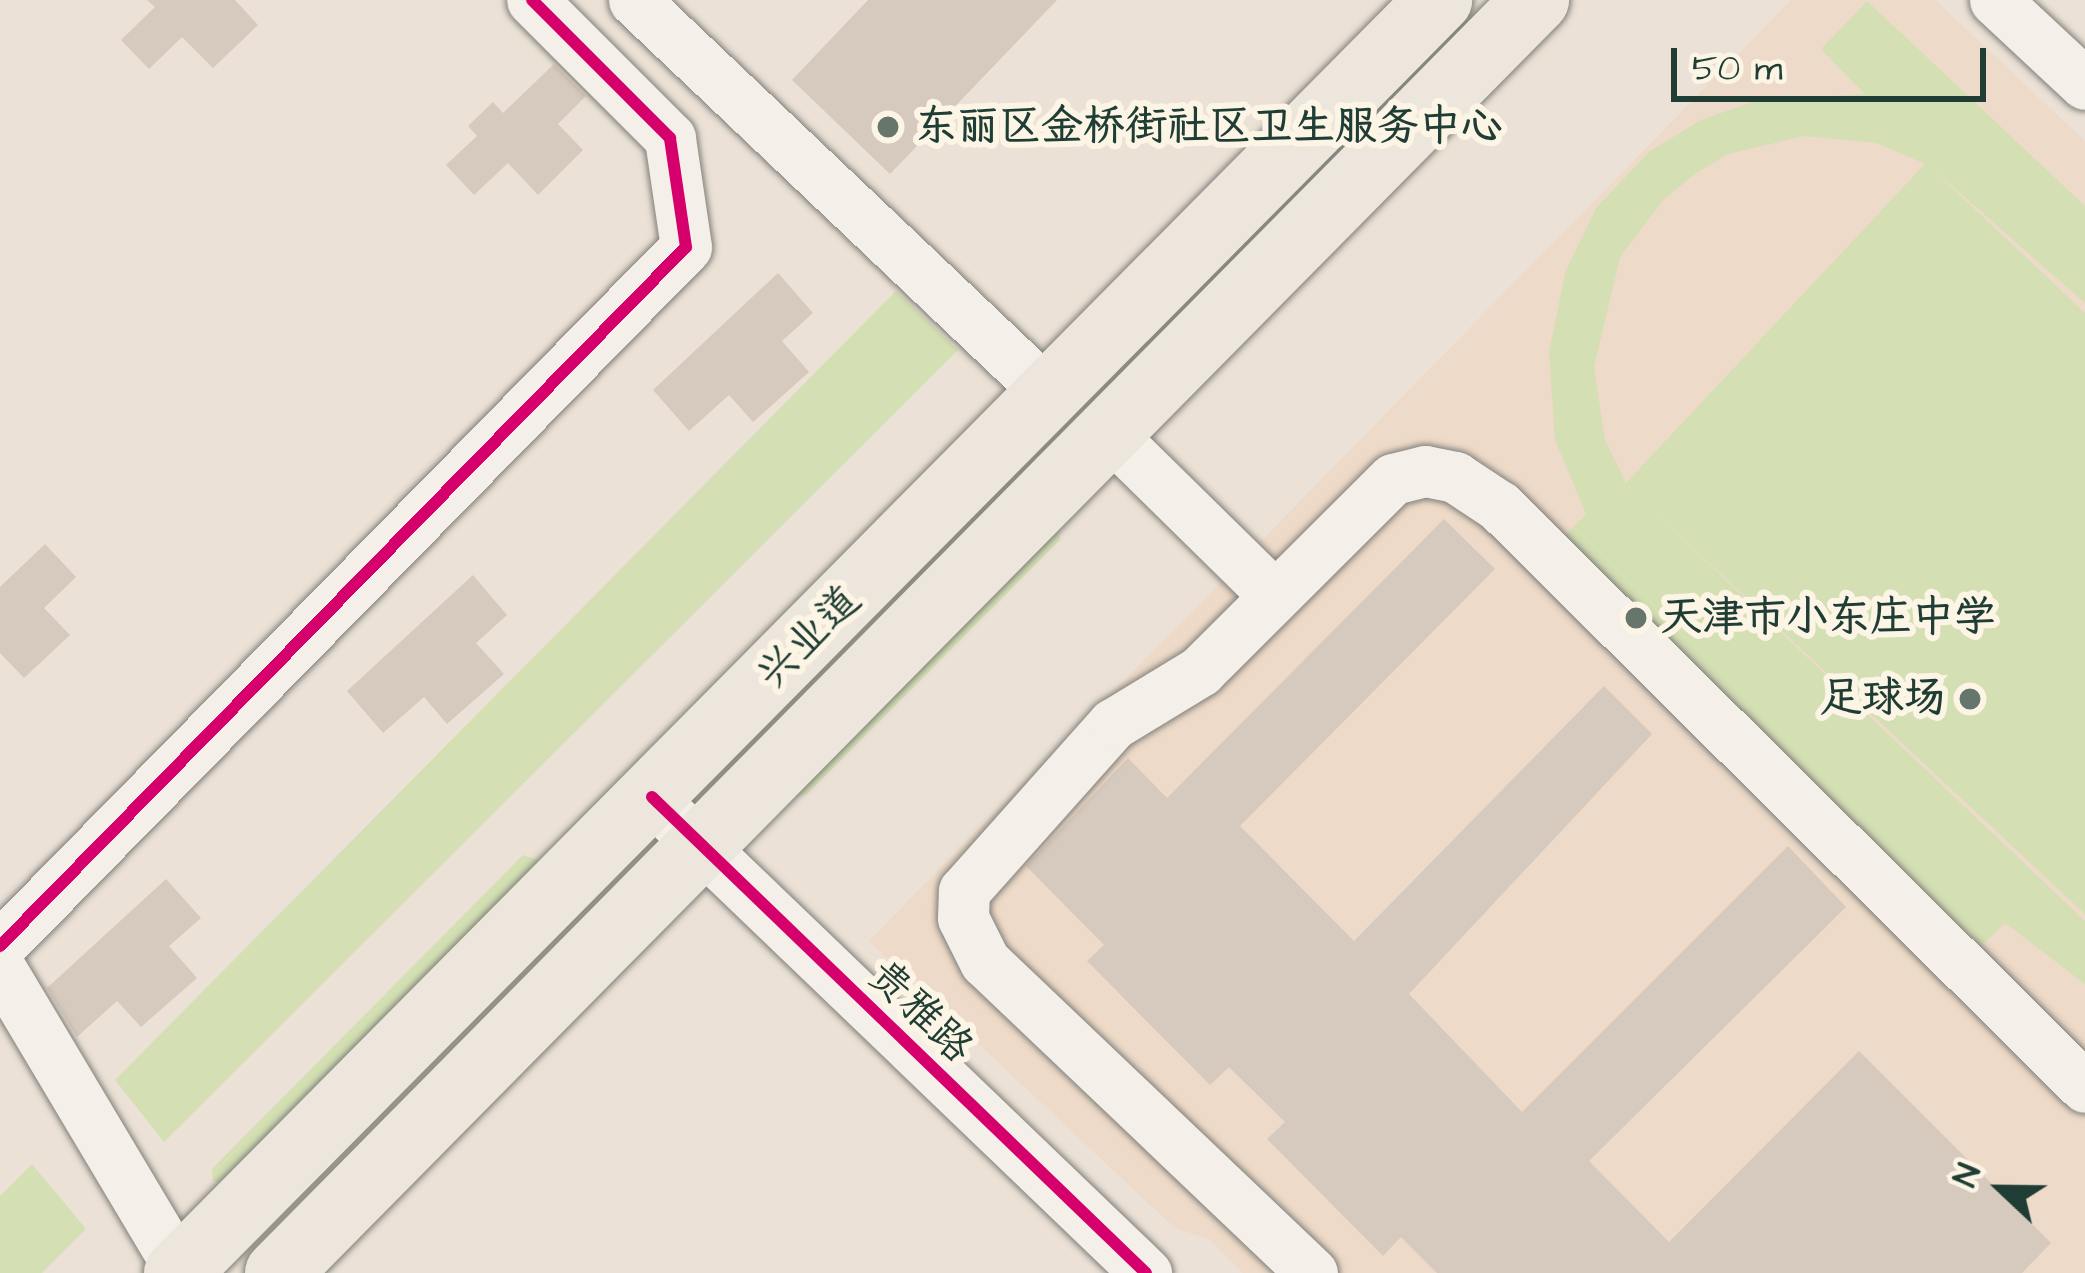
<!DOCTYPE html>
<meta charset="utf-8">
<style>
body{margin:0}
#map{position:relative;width:2085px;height:1273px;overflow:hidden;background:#ece1d6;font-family:"Architects Daughter","LXGW WenKai TC",sans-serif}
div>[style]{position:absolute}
.built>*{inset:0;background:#eedac8}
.green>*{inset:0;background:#d4dfb3}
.building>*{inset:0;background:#d6c9be}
.roads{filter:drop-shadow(0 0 3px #81817b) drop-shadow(0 0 3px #81817b)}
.minor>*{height:51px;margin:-25.5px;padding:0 25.5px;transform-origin:25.5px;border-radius:25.5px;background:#f4efe9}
.major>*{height:66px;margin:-33px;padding:0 33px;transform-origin:33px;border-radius:33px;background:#ede6dc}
.cycleway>*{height:12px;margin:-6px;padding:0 6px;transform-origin:6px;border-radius:6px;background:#d6006c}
.dots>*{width:33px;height:33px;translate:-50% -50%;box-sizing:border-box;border:6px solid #fcf5e5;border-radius:50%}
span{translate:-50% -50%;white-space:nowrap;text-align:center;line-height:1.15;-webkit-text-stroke:12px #fcf5e5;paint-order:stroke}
.poi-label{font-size:42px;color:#1f3d34;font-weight:700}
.left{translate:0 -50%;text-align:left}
.right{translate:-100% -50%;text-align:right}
.street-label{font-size:42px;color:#1f3d34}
.north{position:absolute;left:1941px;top:1129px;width:120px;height:120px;-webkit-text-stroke:9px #fcf5e5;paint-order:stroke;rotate:292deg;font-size:33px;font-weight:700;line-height:48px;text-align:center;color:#1f3d34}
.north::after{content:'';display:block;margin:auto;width:42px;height:54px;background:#1f3d34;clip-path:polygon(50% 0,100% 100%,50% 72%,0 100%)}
.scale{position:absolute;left:1671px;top:48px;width:315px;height:54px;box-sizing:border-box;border:6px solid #1f3d34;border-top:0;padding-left:15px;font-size:36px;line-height:42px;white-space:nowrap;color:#1f3d34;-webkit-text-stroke:9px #fcf5e5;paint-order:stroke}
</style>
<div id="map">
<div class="built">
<div style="clip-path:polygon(1791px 0,1935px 0,2085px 141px,2085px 1273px,1243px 1273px,1209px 1239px,1175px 1228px,1150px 1205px,869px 941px)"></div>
</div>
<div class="green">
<div style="clip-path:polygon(evenodd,1867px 1px,2085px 206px,2085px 303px,1928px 165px,2085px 313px,2085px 914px,1631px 490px,2085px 921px,2085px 984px,2005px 923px,1981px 946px,1563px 538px,1586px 514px,1555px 440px,1549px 351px,1566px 270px,1597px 207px,1649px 152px,1701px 120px,1755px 101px,1865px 94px,1821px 49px,1867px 1px,1804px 136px,1877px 143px,1925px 164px,1626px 483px,1605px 440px,1594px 367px,1620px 257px,1663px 200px,1695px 174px,1728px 154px,1804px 136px)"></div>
<div style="clip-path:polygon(896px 291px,958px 350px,164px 1142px,115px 1080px)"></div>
<div style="clip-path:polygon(1060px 519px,1060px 540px,806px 795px,785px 798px)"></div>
<div style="clip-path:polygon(523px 855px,540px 861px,227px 1184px,213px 1181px,212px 1169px)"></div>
<div style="clip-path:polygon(32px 1164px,86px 1229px,42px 1273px,0 1273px,0 1196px)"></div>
</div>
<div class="building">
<div style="clip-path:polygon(147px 0,235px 0,258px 25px,213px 68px,182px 37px,149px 69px,121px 40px,155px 7px)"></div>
<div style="clip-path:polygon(868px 0,1057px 0,890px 174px,792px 80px)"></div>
<div style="clip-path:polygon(554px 64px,586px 96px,558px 124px,583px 150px,538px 195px,508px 163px,474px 195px,446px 165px,477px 136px,468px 126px,493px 102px,503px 113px)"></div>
<div style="clip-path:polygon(778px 273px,813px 313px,782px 341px,809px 372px,753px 422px,729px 395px,689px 431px,653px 390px)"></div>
<div style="clip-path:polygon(1444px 519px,1495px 569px,1240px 826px,1354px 941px,1604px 686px,1652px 734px,1409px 994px,1522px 1112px,1788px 846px,1846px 907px,1589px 1161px,1669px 1242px,1859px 1051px,2051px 1243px,2022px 1273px,1437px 1273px,1401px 1237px,1383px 1256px,1267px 1139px,1285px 1122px,1229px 1067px,1210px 1085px,1087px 961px,1104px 945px,1026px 866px,1128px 758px,1167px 798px)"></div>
<div style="clip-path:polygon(45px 544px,76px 577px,44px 608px,70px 635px,24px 678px,0 653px,0 587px)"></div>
<div style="clip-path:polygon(473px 575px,507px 615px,476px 643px,504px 674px,447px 724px,424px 697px,383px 733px,347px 691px)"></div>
<div style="clip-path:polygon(166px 879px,201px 918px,169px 946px,197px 978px,141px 1027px,117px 1001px,77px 1037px,47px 988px)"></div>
</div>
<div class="roads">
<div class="minor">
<div style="left:634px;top:0;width:574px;rotate:43.52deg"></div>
<div style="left:1995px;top:0;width:123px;rotate:43deg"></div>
<div style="left:1106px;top:430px;width:235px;rotate:44.5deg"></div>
<div style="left:673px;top:819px;width:656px;rotate:43.83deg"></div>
<div style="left:0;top:946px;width:979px;rotate:-45.54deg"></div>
<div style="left:686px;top:247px;width:110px;rotate:-98.4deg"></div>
<div style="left:670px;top:138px;width:195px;rotate:-135deg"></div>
<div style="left:0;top:968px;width:352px;rotate:59.2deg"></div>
<div style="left:1312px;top:1273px;width:451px;rotate:-136.4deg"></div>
<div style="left:985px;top:962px;width:49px;rotate:-116.6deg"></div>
<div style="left:963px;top:918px;width:27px;rotate:-88deg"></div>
<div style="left:964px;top:891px;width:224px;rotate:-48.3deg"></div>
<div style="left:1113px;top:724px;width:102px;rotate:-31.3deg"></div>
<div style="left:1200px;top:671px;width:272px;rotate:-44.9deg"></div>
<div style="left:1393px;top:479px;width:33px;rotate:-14deg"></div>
<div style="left:1425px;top:471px;width:31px;rotate:11deg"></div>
<div style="left:1455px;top:477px;width:53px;rotate:33.4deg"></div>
<div style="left:1499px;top:506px;width:825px;rotate:44.75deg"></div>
</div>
<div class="major">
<div style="left:177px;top:1273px;width:1793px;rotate:-45.25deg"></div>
<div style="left:278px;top:1273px;width:1790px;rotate:-45.34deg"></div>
</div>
</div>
<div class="cycleway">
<div style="left:652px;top:797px;width:686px;rotate:43.94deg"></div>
<div style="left:0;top:946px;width:979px;rotate:-45.54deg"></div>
<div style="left:686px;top:247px;width:110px;rotate:-98.4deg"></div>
<div style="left:670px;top:138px;width:195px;rotate:-135deg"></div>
</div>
<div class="dots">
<div style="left:888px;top:127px;background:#67766d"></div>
<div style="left:1636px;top:618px;background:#67766d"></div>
<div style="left:1970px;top:699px;background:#67766d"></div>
</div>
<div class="poi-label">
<span class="left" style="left:915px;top:127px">东丽区金桥街社区卫生服务中心</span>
<span class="left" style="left:1660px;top:618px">天津市小东庄中学</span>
<span class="right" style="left:1946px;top:699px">足球场</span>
</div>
<div class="street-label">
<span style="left:809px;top:638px;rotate:-45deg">兴业道</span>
<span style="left:920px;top:1012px;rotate:44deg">贵雅路</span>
</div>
<div class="north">N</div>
<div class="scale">50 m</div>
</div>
